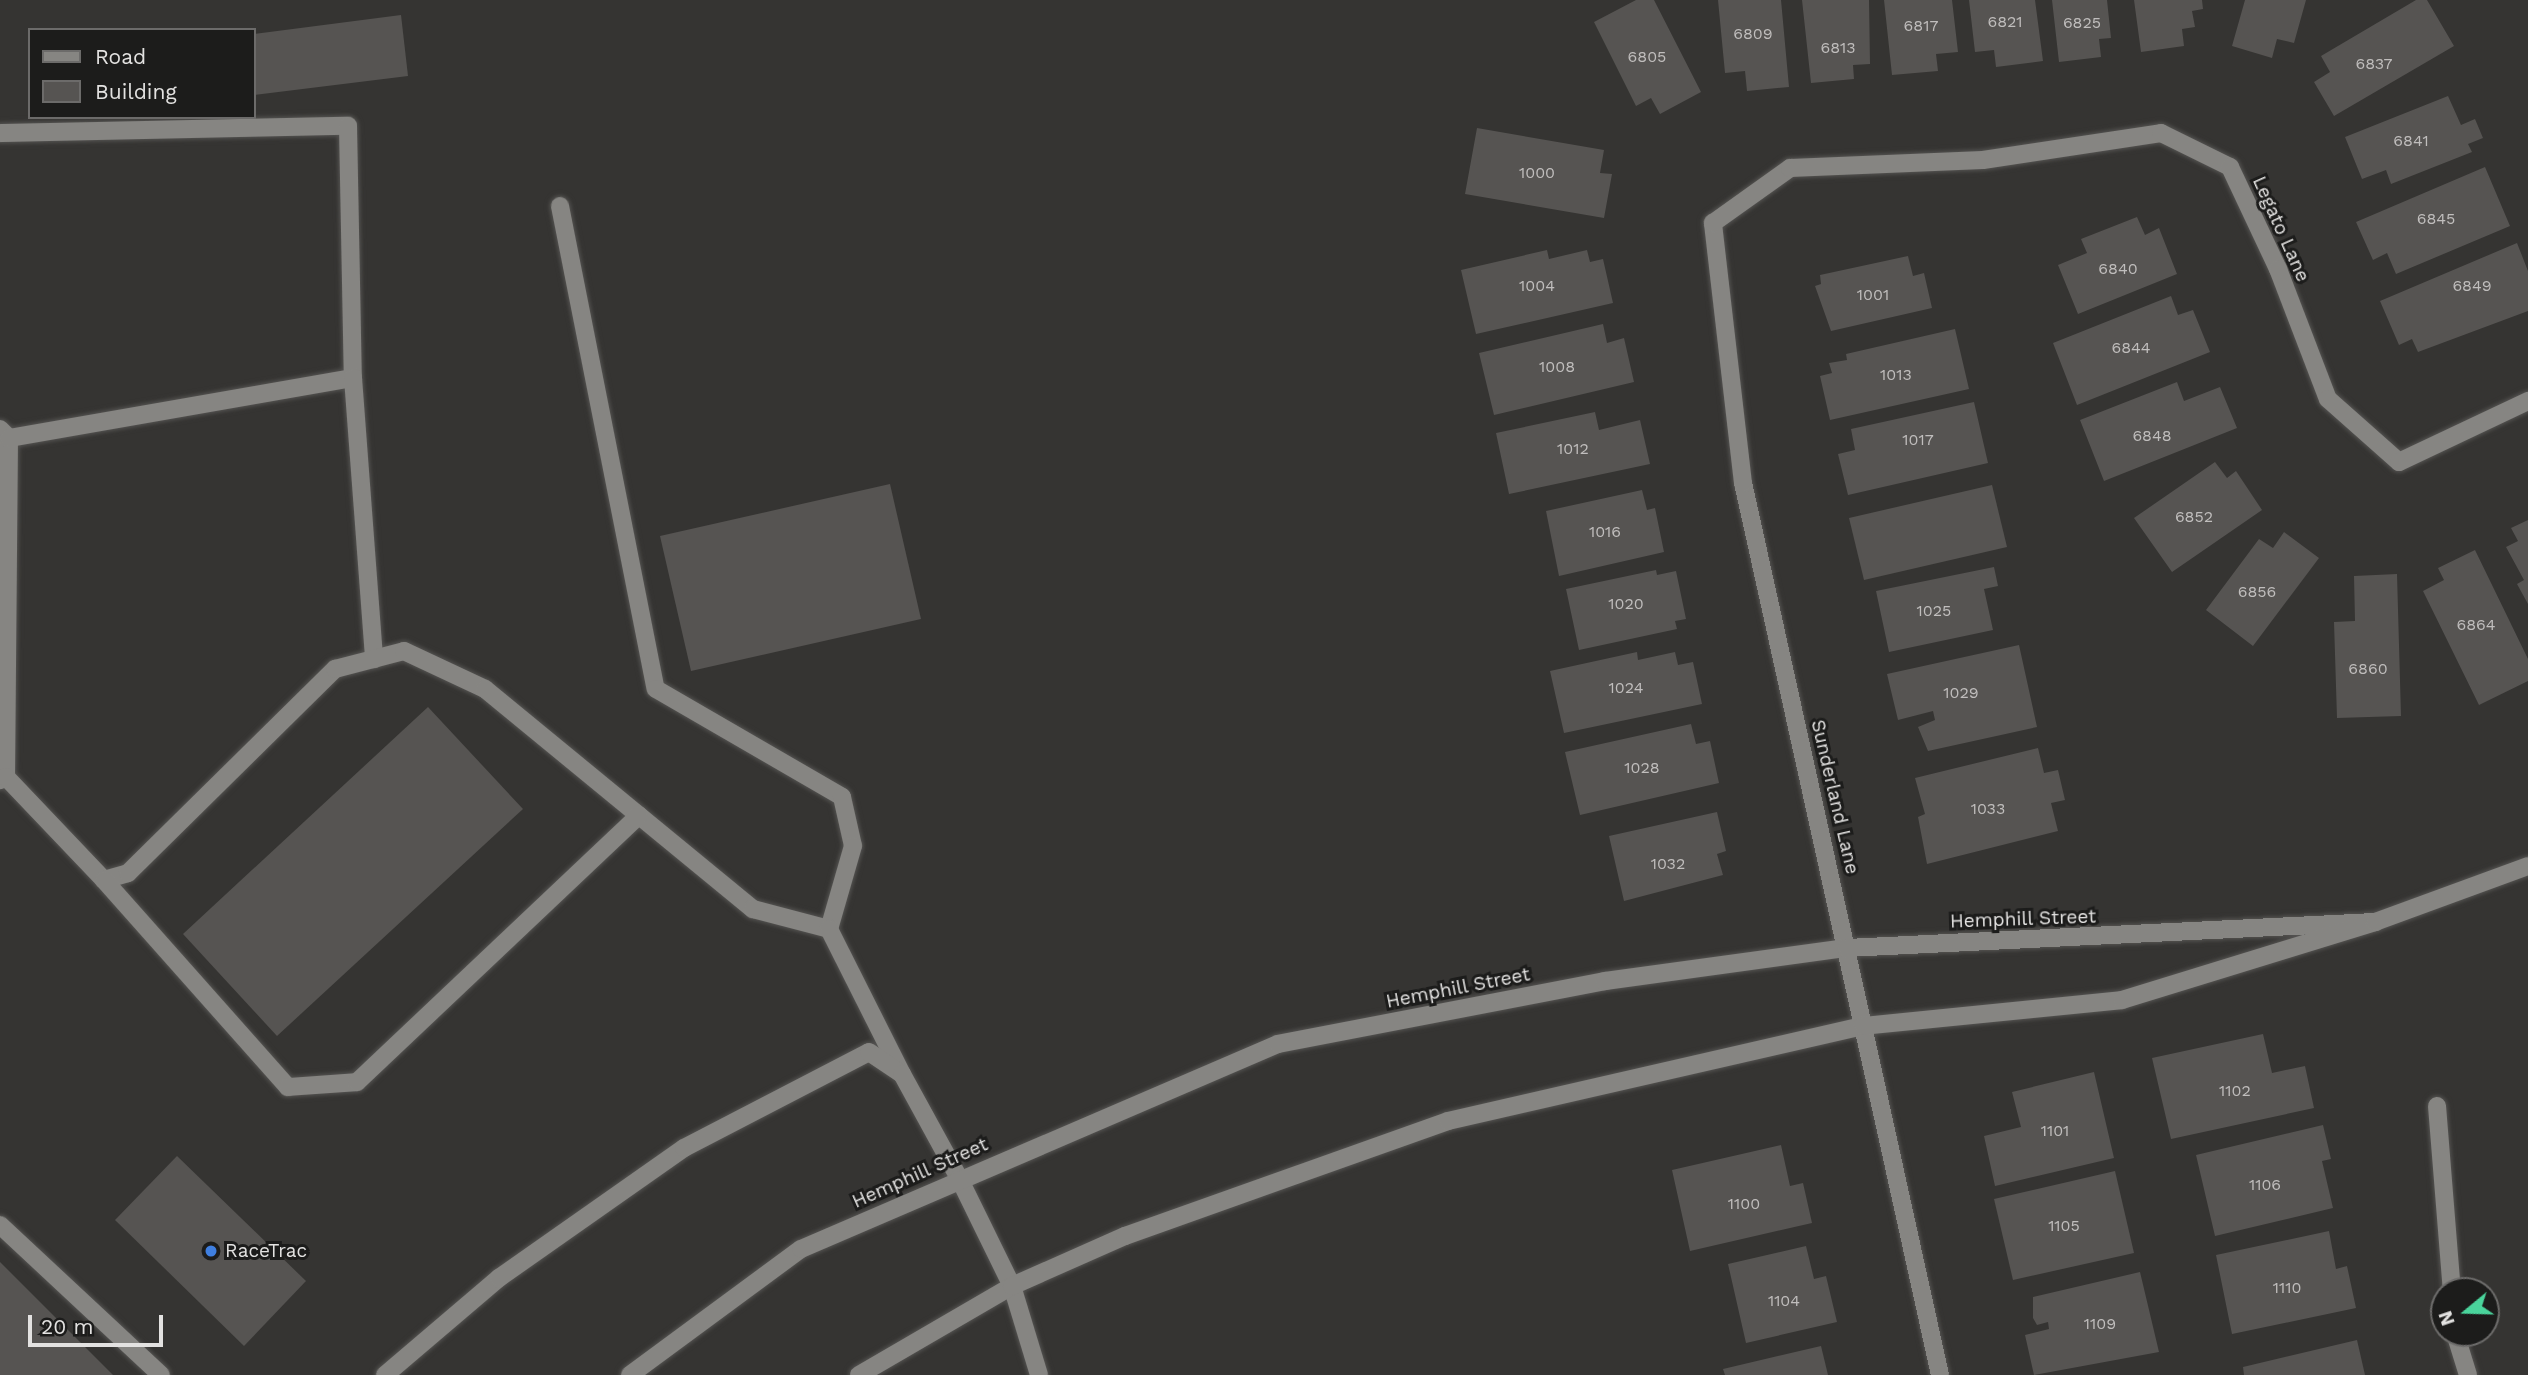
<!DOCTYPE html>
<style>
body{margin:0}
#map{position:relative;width:2528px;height:1375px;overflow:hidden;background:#353432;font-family:"Work Sans",sans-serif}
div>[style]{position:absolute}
.building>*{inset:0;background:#565452}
.roads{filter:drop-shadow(0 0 2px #545351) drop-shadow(0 0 2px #545351)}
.service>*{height:18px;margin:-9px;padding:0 9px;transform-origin:9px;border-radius:9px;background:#868582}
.minor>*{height:18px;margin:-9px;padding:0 9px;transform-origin:9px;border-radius:9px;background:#868582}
.tertiary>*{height:18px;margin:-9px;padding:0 9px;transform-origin:9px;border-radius:9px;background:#868582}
.dots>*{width:19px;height:19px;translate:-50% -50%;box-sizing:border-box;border:4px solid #1c1c1b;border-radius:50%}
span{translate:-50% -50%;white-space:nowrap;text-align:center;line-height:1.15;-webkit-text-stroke:6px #1c1c1b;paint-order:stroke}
.number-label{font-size:16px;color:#c0bebd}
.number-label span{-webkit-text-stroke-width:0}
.street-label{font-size:19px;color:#e3e2e1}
.poi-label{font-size:19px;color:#e3e2e1}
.left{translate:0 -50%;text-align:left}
.legend{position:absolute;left:28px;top:28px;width:228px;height:91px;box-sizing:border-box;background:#1c1c1b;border:2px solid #6c6b6a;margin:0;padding:9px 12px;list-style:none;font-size:21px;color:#e3e2e1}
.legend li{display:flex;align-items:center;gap:14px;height:35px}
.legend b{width:35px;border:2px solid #6c6b6a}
.north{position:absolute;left:2430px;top:1277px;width:70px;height:70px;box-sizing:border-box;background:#1c1c1b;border:2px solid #6c6b6a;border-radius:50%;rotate:251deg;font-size:19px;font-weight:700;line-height:28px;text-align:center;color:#e3e2e1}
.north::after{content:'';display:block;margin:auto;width:24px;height:32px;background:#4ad49c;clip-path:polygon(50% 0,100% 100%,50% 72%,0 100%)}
.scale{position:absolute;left:28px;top:1315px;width:135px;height:32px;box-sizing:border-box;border:4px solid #e3e2e1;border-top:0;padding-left:9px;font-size:21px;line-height:24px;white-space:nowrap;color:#e3e2e1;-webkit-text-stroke:5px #1c1c1b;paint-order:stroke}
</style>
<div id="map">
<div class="building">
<div style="clip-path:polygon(1636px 0,1654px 0,1701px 92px,1660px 114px,1651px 98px,1636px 106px,1594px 22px)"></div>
<div style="clip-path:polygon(1718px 0,1781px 0,1789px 87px,1747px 91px,1745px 71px,1725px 73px)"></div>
<div style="clip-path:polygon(1802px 0,1869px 0,1870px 64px,1853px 65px,1854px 79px,1811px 83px)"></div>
<div style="clip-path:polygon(1884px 0,1952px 0,1958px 52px,1936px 54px,1938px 71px,1892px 75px)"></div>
<div style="clip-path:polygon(1969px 0,2035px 0,2043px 61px,1996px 67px,1994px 50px,1975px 52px)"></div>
<div style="clip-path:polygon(2052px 0,2107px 0,2111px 38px,2099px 39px,2101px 57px,2059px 62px)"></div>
<div style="clip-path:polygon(2134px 0,2202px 0,2203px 9px,2192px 11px,2195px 27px,2182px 29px,2184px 46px,2141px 52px)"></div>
<div style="clip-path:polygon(2245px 0,2306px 0,2294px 43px,2277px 39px,2272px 58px,2232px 46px)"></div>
<div style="clip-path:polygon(2416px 0,2427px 0,2454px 46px,2334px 116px,2314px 82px,2330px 72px,2321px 56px)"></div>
<div style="clip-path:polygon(401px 15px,408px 76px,254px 95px,254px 34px)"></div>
<div style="clip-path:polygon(2448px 96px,2461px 125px,2475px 119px,2483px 138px,2468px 144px,2472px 152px,2391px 184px,2386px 170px,2362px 179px,2345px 137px)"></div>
<div style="clip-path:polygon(1477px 128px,1604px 150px,1600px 173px,1612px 174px,1604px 218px,1465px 194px)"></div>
<div style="clip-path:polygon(2485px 167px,2510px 226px,2396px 274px,2387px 253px,2373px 260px,2356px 222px)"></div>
<div style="clip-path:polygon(2137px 217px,2145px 235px,2159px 228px,2177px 274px,2078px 314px,2058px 265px,2087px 253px,2081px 239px)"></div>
<div style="clip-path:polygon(2517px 243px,2528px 271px,2528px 311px,2418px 352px,2412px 339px,2399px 345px,2380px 301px)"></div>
<div style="clip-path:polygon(1547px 250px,1549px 259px,1587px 250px,1590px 262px,1603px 259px,1613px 303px,1476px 334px,1461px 270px)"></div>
<div style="clip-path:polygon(1908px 256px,1913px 276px,1924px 273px,1932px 308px,1831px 331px,1815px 286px,1821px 284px,1820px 275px)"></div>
<div style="clip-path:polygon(2171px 296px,2178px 315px,2193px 310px,2210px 352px,2077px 405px,2053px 343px)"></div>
<div style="clip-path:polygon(1603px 324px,1607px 343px,1624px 338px,1634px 382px,1494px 415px,1479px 353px)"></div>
<div style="clip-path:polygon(1955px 329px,1969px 389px,1830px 420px,1820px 376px,1832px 373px,1829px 363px,1847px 360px,1846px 354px)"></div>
<div style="clip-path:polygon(2177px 382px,2184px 401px,2220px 387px,2237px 428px,2104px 481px,2080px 420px)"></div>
<div style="clip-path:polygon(1974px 402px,1988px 463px,1848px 495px,1838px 454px,1855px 450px,1851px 429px)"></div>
<div style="clip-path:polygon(1595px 412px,1599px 430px,1640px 420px,1650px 464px,1509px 494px,1496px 433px)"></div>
<div style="clip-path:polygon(2215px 462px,2227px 478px,2236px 471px,2262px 510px,2172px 572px,2134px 518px)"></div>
<div style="clip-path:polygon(890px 484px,921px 619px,691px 671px,660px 536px)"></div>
<div style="clip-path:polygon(1992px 485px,2007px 547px,1864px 580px,1849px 518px)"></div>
<div style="clip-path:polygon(1642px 490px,1647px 510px,1655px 508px,1664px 552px,1559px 576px,1546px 511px)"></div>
<div style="clip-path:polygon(2528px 520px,2528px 604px,2517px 584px,2524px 580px,2506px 547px,2518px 541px,2511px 528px)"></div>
<div style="clip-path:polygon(2284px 532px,2319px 558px,2253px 646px,2206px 610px,2259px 539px,2273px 548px)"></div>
<div style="clip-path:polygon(2475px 550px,2528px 659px,2528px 681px,2479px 705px,2423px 591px,2444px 580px,2438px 568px)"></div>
<div style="clip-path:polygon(1994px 567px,1998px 586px,1984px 589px,1993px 630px,1889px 652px,1876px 591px)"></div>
<div style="clip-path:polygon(1656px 570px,1657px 575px,1676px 571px,1686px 619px,1675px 621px,1677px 629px,1579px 650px,1566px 589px)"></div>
<div style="clip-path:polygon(2397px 574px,2401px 716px,2337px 718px,2334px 622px,2355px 621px,2354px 576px)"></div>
<div style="clip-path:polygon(2019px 645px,2037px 727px,1928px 751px,1918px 727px,1935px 720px,1933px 711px,1898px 720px,1887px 674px)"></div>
<div style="clip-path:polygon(1637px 652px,1638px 660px,1675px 652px,1678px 665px,1693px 662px,1702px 704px,1564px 733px,1550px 671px)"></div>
<div style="clip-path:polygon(428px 707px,523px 809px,277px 1036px,183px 934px)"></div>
<div style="clip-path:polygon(1691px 724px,1696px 744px,1710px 741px,1719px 783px,1580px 815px,1565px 752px)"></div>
<div style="clip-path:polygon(2038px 748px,2044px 773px,2058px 770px,2065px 800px,2051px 803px,2058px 831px,1927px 864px,1918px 817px,1925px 814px,1915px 778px)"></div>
<div style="clip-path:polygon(1717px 812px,1726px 851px,1717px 854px,1723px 875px,1624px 901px,1609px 836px)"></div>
<div style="clip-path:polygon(2263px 1034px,2272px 1073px,2305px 1066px,2314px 1108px,2171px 1139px,2152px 1058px)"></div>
<div style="clip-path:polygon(2094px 1072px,2114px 1158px,1995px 1186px,1984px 1136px,2021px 1127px,2012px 1092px)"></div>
<div style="clip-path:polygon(2323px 1125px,2331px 1159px,2322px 1161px,2333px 1208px,2215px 1236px,2196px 1155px)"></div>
<div style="clip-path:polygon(1781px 1145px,1790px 1186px,1803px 1183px,1812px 1223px,1690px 1251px,1672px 1170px)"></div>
<div style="clip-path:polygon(177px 1156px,306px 1281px,244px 1346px,115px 1220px)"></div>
<div style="clip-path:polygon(2115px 1171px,2134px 1253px,2013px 1280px,1994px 1199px)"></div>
<div style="clip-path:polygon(2329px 1231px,2336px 1269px,2347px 1266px,2356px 1308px,2232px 1334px,2216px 1255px)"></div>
<div style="clip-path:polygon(1806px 1246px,1814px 1279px,1826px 1276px,1837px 1322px,1746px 1343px,1728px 1264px)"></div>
<div style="clip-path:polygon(0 1262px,113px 1375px,0 1375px)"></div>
<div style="clip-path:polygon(2140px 1272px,2159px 1352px,2034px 1375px,2025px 1335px,2049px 1329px,2048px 1322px,2037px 1325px,2033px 1318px,2033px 1297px)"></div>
<div style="clip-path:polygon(2357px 1340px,2365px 1375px,2244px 1375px,2243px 1367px)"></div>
<div style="clip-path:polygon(1821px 1346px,1828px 1375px,1725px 1375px,1723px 1369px)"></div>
</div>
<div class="roads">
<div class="service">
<div style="left:0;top:133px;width:348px;rotate:-1.2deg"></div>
<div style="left:348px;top:126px;width:252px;rotate:88.9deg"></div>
<div style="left:560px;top:206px;width:492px;rotate:78.8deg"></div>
<div style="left:656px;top:689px;width:215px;rotate:30.1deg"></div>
<div style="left:842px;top:797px;width:50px;rotate:77.3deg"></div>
<div style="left:853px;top:846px;width:86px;rotate:106.1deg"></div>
<div style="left:0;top:429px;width:13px;rotate:45deg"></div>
<div style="left:9px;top:438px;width:339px;rotate:90.5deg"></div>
<div style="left:6px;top:777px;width:7px;rotate:153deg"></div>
<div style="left:9px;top:438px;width:349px;rotate:-9.9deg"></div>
<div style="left:353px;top:378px;width:282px;rotate:85.7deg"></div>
<div style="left:6px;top:777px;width:142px;rotate:46.4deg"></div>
<div style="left:104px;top:880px;width:25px;rotate:-16deg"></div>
<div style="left:128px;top:873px;width:291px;rotate:-44.6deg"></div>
<div style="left:335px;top:669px;width:71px;rotate:-14.6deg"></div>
<div style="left:404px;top:651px;width:89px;rotate:25.1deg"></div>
<div style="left:485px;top:689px;width:347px;rotate:39.4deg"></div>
<div style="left:753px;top:909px;width:79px;rotate:14.7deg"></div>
<div style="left:829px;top:929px;width:162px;rotate:63.3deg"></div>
<div style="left:104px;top:880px;width:277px;rotate:48.4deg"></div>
<div style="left:288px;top:1087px;width:69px;rotate:-4.1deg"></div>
<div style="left:357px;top:1082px;width:388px;rotate:-43.4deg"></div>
<div style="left:0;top:1225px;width:220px;rotate:43deg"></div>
<div style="left:1012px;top:1286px;width:93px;rotate:73.1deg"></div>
<div style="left:385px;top:1375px;width:150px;rotate:-40.4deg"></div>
<div style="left:499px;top:1278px;width:226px;rotate:-35.1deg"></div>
<div style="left:684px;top:1148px;width:208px;rotate:-27.4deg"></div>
<div style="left:869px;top:1052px;width:40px;rotate:34deg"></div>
<div style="left:902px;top:1074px;width:119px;rotate:61.3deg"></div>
</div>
<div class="minor">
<div style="left:2437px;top:1106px;width:186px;rotate:85.4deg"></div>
<div style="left:2455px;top:1333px;width:44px;rotate:72.8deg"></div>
<div style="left:1940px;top:1375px;width:913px;rotate:-102.45deg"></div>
<div style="left:1743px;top:483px;width:262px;rotate:-96.6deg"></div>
<div style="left:1713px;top:223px;width:95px;rotate:-35.5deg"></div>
<div style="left:1790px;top:168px;width:193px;rotate:-2.4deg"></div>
<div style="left:1983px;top:160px;width:180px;rotate:-8.6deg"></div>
<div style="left:2161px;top:133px;width:77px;rotate:26.2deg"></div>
<div style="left:2230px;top:167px;width:113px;rotate:64.8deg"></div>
<div style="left:2278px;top:269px;width:139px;rotate:69deg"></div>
<div style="left:2328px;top:399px;width:95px;rotate:41.6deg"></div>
<div style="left:2399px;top:462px;width:143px;rotate:-25.3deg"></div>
</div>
<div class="tertiary">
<div style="left:959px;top:1178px;width:120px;rotate:63.9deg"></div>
<div style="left:630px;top:1375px;width:212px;rotate:-36.4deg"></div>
<div style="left:801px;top:1249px;width:519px;rotate:-23.26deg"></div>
<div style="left:1278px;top:1044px;width:333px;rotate:-10.9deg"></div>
<div style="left:1605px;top:981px;width:244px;rotate:-7.8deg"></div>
<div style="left:1847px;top:948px;width:529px;rotate:-2.82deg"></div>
<div style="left:859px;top:1375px;width:177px;rotate:-30.2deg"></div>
<div style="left:1012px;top:1286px;width:124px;rotate:-23.9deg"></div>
<div style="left:1125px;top:1236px;width:343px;rotate:-19.6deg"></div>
<div style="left:1448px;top:1121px;width:426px;rotate:-12.9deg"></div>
<div style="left:1863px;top:1026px;width:260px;rotate:-5.7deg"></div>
<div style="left:2122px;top:1000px;width:265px;rotate:-17.1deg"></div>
<div style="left:2375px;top:922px;width:163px;rotate:-20.1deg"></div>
</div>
</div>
<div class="dots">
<div style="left:211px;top:1251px;background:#3f7fe0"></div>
</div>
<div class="number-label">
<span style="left:2005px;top:22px">6821</span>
<span style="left:2082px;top:23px">6825</span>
<span style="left:1921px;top:26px">6817</span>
<span style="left:1753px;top:34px">6809</span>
<span style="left:1838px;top:48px">6813</span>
<span style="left:1647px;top:57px">6805</span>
<span style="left:2374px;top:64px">6837</span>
<span style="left:2411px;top:141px">6841</span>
<span style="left:1537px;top:173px">1000</span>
<span style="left:2436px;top:219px">6845</span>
<span style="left:2118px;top:269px">6840</span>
<span style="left:1537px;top:286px">1004</span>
<span style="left:2472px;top:286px">6849</span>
<span style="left:1873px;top:295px">1001</span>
<span style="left:2131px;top:348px">6844</span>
<span style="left:1557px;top:367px">1008</span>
<span style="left:1896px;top:375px">1013</span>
<span style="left:2152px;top:436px">6848</span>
<span style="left:1918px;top:440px">1017</span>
<span style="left:1573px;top:449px">1012</span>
<span style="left:2194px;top:517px">6852</span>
<span style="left:1605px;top:532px">1016</span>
<span style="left:2257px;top:592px">6856</span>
<span style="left:1626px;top:604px">1020</span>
<span style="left:1934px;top:611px">1025</span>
<span style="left:2476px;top:625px">6864</span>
<span style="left:2368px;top:669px">6860</span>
<span style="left:1626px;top:688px">1024</span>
<span style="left:1961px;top:693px">1029</span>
<span style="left:1642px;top:768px">1028</span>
<span style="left:1988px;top:809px">1033</span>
<span style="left:1668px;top:864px">1032</span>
<span style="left:2235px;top:1091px">1102</span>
<span style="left:2055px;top:1131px">1101</span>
<span style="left:2265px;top:1185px">1106</span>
<span style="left:1744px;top:1204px">1100</span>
<span style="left:2064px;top:1226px">1105</span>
<span style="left:2287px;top:1288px">1110</span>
<span style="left:1784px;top:1301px">1104</span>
<span style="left:2100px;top:1324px">1109</span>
</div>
<div class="street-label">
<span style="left:2281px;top:229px;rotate:66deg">Legato Lane</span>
<span style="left:1835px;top:797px;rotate:77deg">Sunderland Lane</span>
<span style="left:2023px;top:919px;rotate:-2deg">Hemphill Street</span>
<span style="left:1458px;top:988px;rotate:-11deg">Hemphill Street</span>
<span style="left:920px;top:1173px;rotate:-24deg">Hemphill Street</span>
</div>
<div class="poi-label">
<span class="left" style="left:225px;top:1251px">RaceTrac</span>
</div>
<ul class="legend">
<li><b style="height:9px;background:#868582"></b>Road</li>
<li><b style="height:19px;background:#565452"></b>Building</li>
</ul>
<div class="north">N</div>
<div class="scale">20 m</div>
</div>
